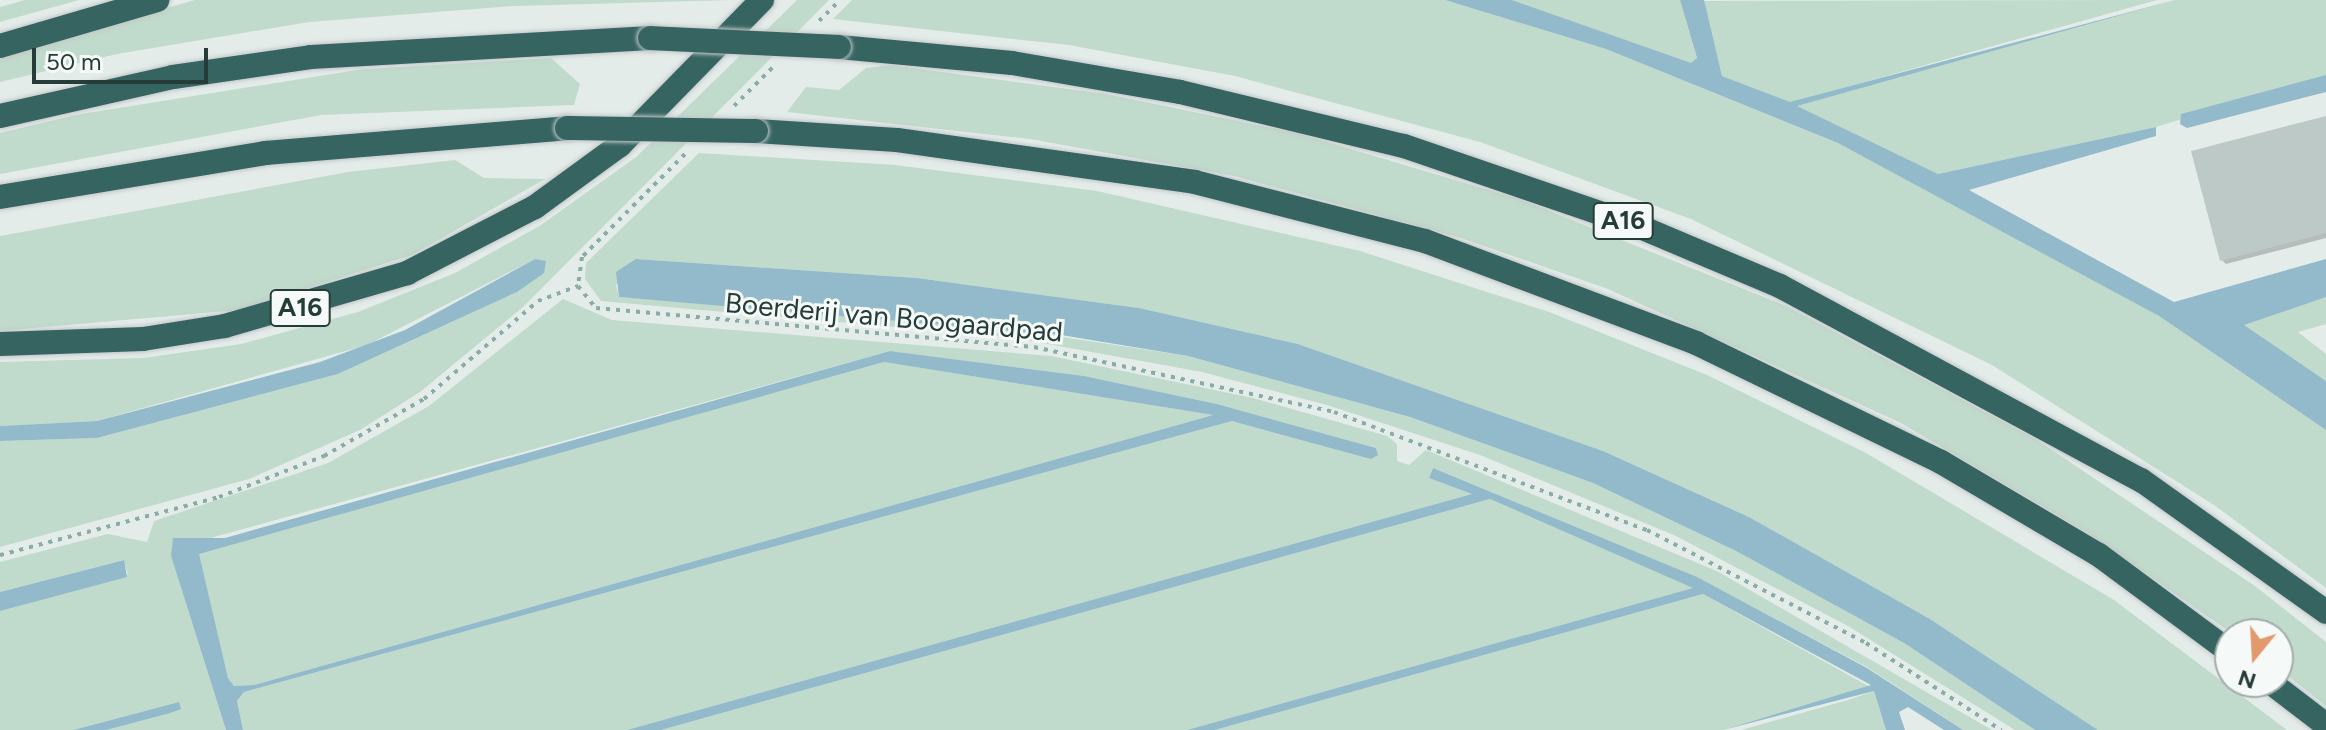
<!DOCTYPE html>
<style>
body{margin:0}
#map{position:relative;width:2326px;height:730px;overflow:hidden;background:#e4ecea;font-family:Figtree,sans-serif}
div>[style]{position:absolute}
.green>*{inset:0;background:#c0dacb}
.water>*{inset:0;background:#93baca}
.shadow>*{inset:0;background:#0003}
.building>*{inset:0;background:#bdc9c6}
.path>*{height:4px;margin-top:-2px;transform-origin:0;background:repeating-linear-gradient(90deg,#89aca5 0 4px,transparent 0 10px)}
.roads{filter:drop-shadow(0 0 2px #c2c8c8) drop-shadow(0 0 2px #c2c8c8)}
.motorway>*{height:24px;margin:-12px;padding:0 12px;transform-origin:12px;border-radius:12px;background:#356461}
.bridges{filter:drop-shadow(0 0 2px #c2c8c8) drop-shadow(0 0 2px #c2c8c8)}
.motorway-bridge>*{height:24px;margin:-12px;padding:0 12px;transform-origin:12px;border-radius:12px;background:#356461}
span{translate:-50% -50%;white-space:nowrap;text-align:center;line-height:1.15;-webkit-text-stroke:6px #f5f9f7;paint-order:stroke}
.shield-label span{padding:2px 6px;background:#f5f9f7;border:2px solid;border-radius:6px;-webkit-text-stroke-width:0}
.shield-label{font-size:26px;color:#263c39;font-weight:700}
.street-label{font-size:28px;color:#263c39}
.north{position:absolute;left:2214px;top:618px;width:80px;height:80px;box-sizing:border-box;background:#f5f9f7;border:2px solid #a2adab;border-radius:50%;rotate:198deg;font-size:22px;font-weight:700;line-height:32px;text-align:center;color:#263c39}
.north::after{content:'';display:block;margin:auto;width:28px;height:36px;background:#e2996d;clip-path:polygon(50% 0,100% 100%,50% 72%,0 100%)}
.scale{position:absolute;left:32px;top:48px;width:176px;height:36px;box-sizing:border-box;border:4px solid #263c39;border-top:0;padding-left:10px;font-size:24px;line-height:28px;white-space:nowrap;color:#263c39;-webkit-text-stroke:6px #f5f9f7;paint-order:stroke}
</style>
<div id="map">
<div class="green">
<div style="clip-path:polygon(25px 0,79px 0,0 22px,0 7px)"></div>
<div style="clip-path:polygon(195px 0,732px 0,514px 6px,309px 22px,117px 54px,0 82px,0 55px)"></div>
<div style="clip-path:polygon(797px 0,829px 0,523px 307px,420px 392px,360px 430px,249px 479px,0 547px,0 441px,97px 438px,338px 374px,517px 292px,535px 259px,367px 345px,97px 421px,0 426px,0 362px,143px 358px,241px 344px,358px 312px,455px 273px,541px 225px,636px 157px)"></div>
<div style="clip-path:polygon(852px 0,1445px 0,1606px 49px,1838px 143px,1943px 197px,2159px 316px,2326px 430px,2326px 588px,2214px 505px,1992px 365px,1691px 219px,1480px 142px,1235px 76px,1069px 45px,833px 19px)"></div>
<div style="clip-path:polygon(1512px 0,1680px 0,1697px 59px,1691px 64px)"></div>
<div style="clip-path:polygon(2157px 0,1790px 103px,1722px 76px,1703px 1px)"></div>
<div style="clip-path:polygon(2175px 0,2326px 0,2326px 75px,2156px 127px,1938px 174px,1795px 106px)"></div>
<div style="clip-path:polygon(551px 58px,580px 84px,574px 105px,321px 115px,0 174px,0 133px,75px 115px,363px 69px)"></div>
<div style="clip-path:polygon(890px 65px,1106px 94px,1297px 133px,1522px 200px,1786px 306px,2034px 438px,2255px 586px,2326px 642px,2326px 706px,2278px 668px,2278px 634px,2233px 634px,2086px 532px,1901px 423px,1608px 289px,1461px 238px,1234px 176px,1030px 139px,787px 112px,806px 87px,839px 90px,866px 68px)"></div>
<div style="clip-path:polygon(699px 153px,895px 165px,1097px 191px,1360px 251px,1549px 312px,1707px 375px,1866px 453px,2114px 600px,2287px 730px,2098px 730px,1930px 619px,1749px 517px,1603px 451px,1298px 344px,1139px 308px,917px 278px,636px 259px,616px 285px,619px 297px,970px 323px,1188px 356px,1410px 417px,1593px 483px,1736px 551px,1904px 643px,2035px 730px,2015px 730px,1848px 626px,1676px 536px,1480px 455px,1327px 405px,1202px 372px,1009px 337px,601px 301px,585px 279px,586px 263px)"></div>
<div style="clip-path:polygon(455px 160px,484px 178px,545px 179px,412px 255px,238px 310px,0 331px,0 236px,348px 172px)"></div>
<div style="clip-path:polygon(2326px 297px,2326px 324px,2298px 332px,2326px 354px,2326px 381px,2244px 326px,2249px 318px)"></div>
<div style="clip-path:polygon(563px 299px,612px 320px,1051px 356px,1253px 398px,1387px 436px,1397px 444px,1397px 461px,1409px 465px,1426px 450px,1717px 571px,1992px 730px,1963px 730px,1867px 667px,1696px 577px,1433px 468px,1429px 478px,1473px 494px,627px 730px,243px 730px,237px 701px,244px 692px,1232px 421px,1378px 455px,1376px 448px,1217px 404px,1084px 376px,890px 351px,196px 542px,171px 556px,226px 730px,106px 730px,179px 702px,73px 730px,0 730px,0 611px,128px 574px,123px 560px,0 592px,0 562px,108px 534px,147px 542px,154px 521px,328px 463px,429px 406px)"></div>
<div style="clip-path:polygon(884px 362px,1213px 415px,254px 685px,234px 686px,228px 678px,198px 554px)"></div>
<div style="clip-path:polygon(1490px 499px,1694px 588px,1187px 730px,661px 730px)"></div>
<div style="clip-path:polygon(1703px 594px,1870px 687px,1723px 730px,1215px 730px)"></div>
<div style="clip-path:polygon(1874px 691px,1886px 730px,1741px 730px,1848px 700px)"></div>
</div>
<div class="water">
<div style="clip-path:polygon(1445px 0,1512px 0,1691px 63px,1697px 58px,1680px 0,1704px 0,1722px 76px,1790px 102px,2175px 0,1797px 106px,1938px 174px,2156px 127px,2156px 136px,1969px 190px,2174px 302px,2326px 259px,2326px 297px,2244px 325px,2326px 381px,2326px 430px,2159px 316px,1838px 143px,1606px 49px)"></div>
<div style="clip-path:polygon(2326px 75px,2326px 92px,2187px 128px,2180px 124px,2181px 114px)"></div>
<div style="clip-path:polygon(535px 259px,546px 261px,544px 273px,517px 292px,338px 374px,97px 438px,0 441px,0 426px,97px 421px,320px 362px,405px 330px)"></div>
<div style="clip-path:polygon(636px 259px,917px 278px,1139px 308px,1298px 344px,1603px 451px,1749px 517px,1930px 619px,2098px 730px,2035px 730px,1904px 643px,1736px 551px,1593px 483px,1410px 417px,1188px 356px,1061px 335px,619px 297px,616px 272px)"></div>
<div style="clip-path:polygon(evenodd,890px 351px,1084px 376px,1217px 404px,1376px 448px,1378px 455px,1371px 459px,1232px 421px,244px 692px,237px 701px,243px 730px,226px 730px,171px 556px,173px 538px,225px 538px,890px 351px,884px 362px,1213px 415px,254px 685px,234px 686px,228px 678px,199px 554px,884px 362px)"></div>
<div style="clip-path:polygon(1433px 468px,1697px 577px,1867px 668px,1963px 730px,1944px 730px,1908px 707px,1899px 712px,1905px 730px,1886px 730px,1874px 691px,1723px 730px,1871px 685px,1703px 594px,1215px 730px,1187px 730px,1693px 588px,1490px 499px,661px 730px,627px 730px,1472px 494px,1429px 478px)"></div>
<div style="clip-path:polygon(124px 560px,127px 577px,0 611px,0 592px)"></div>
<div style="clip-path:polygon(179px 702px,181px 709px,170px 713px,106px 730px,73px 730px)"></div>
</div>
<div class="shadow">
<div style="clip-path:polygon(2326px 118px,2326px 238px,2226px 264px,2222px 260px)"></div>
</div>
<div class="building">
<div style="clip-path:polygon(2326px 116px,2326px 233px,2220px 261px,2191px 151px)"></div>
</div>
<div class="path">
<div style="left:819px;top:21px;width:30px;rotate:-45deg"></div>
<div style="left:734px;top:106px;width:55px;rotate:-45deg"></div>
<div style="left:685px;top:154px;width:146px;rotate:135deg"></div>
<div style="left:582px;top:257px;width:29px;rotate:98deg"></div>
<div style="left:578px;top:286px;width:28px;rotate:51deg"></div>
<div style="left:596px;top:308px;width:440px;rotate:5.1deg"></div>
<div style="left:1034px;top:347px;width:307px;rotate:12.2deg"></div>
<div style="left:1334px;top:412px;width:335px;rotate:20.7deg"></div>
<div style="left:1647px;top:530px;width:246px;rotate:27.3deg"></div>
<div style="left:1866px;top:643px;width:161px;rotate:32.8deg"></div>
<div style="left:0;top:555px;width:227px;rotate:-14.8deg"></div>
<div style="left:219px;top:497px;width:113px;rotate:-21.3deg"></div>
<div style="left:324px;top:456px;width:115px;rotate:-29.7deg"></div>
<div style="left:424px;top:399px;width:150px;rotate:-40.7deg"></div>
<div style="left:538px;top:301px;width:43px;rotate:-20.6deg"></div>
</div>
<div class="roads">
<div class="motorway">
<div style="left:0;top:46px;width:164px;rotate:-16.3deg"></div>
<div style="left:839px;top:47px;width:174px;rotate:5.3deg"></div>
<div style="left:1012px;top:63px;width:170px;rotate:9.8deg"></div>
<div style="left:1180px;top:92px;width:230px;rotate:13.6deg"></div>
<div style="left:1404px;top:146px;width:247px;rotate:18.9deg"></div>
<div style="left:1638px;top:226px;width:154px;rotate:22.9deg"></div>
<div style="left:1780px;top:286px;width:410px;rotate:28.3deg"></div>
<div style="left:2141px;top:480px;width:227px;rotate:35.5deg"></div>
<div style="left:0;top:116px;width:177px;rotate:-12.7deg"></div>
<div style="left:173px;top:77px;width:139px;rotate:-8.2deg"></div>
<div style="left:311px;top:57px;width:340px;rotate:-3.2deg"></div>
<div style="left:756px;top:131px;width:141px;rotate:3.7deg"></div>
<div style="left:897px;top:140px;width:301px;rotate:8deg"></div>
<div style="left:1195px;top:182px;width:237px;rotate:14.4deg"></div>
<div style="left:1425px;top:241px;width:290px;rotate:20.6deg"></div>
<div style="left:1696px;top:343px;width:272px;rotate:25.9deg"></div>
<div style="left:1941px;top:462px;width:183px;rotate:30.5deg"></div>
<div style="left:2099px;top:555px;width:163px;rotate:36.5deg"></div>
<div style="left:0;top:197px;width:269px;rotate:-9.4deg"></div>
<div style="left:265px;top:153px;width:303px;rotate:-4.7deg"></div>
<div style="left:0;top:344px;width:143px;rotate:-2deg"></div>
<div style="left:143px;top:339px;width:83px;rotate:-9deg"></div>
<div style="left:225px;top:326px;width:190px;rotate:-16.2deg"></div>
<div style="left:407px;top:273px;width:144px;rotate:-27.3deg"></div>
<div style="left:535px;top:207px;width:105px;rotate:-36.1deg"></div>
<div style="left:620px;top:145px;width:203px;rotate:-45.6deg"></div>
<div style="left:2270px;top:682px;width:71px;rotate:37.5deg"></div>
</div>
</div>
<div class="bridges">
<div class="motorway-bridge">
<div style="left:650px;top:38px;width:189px;rotate:2.7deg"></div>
<div style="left:567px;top:128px;width:189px;rotate:0.9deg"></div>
</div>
</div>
<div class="shield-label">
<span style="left:1623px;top:221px">A16</span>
<span style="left:300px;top:308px">A16</span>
</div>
<div class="street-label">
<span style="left:894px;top:317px;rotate:5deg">Boerderij van Boogaardpad</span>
</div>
<div class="north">N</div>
<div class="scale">50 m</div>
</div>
